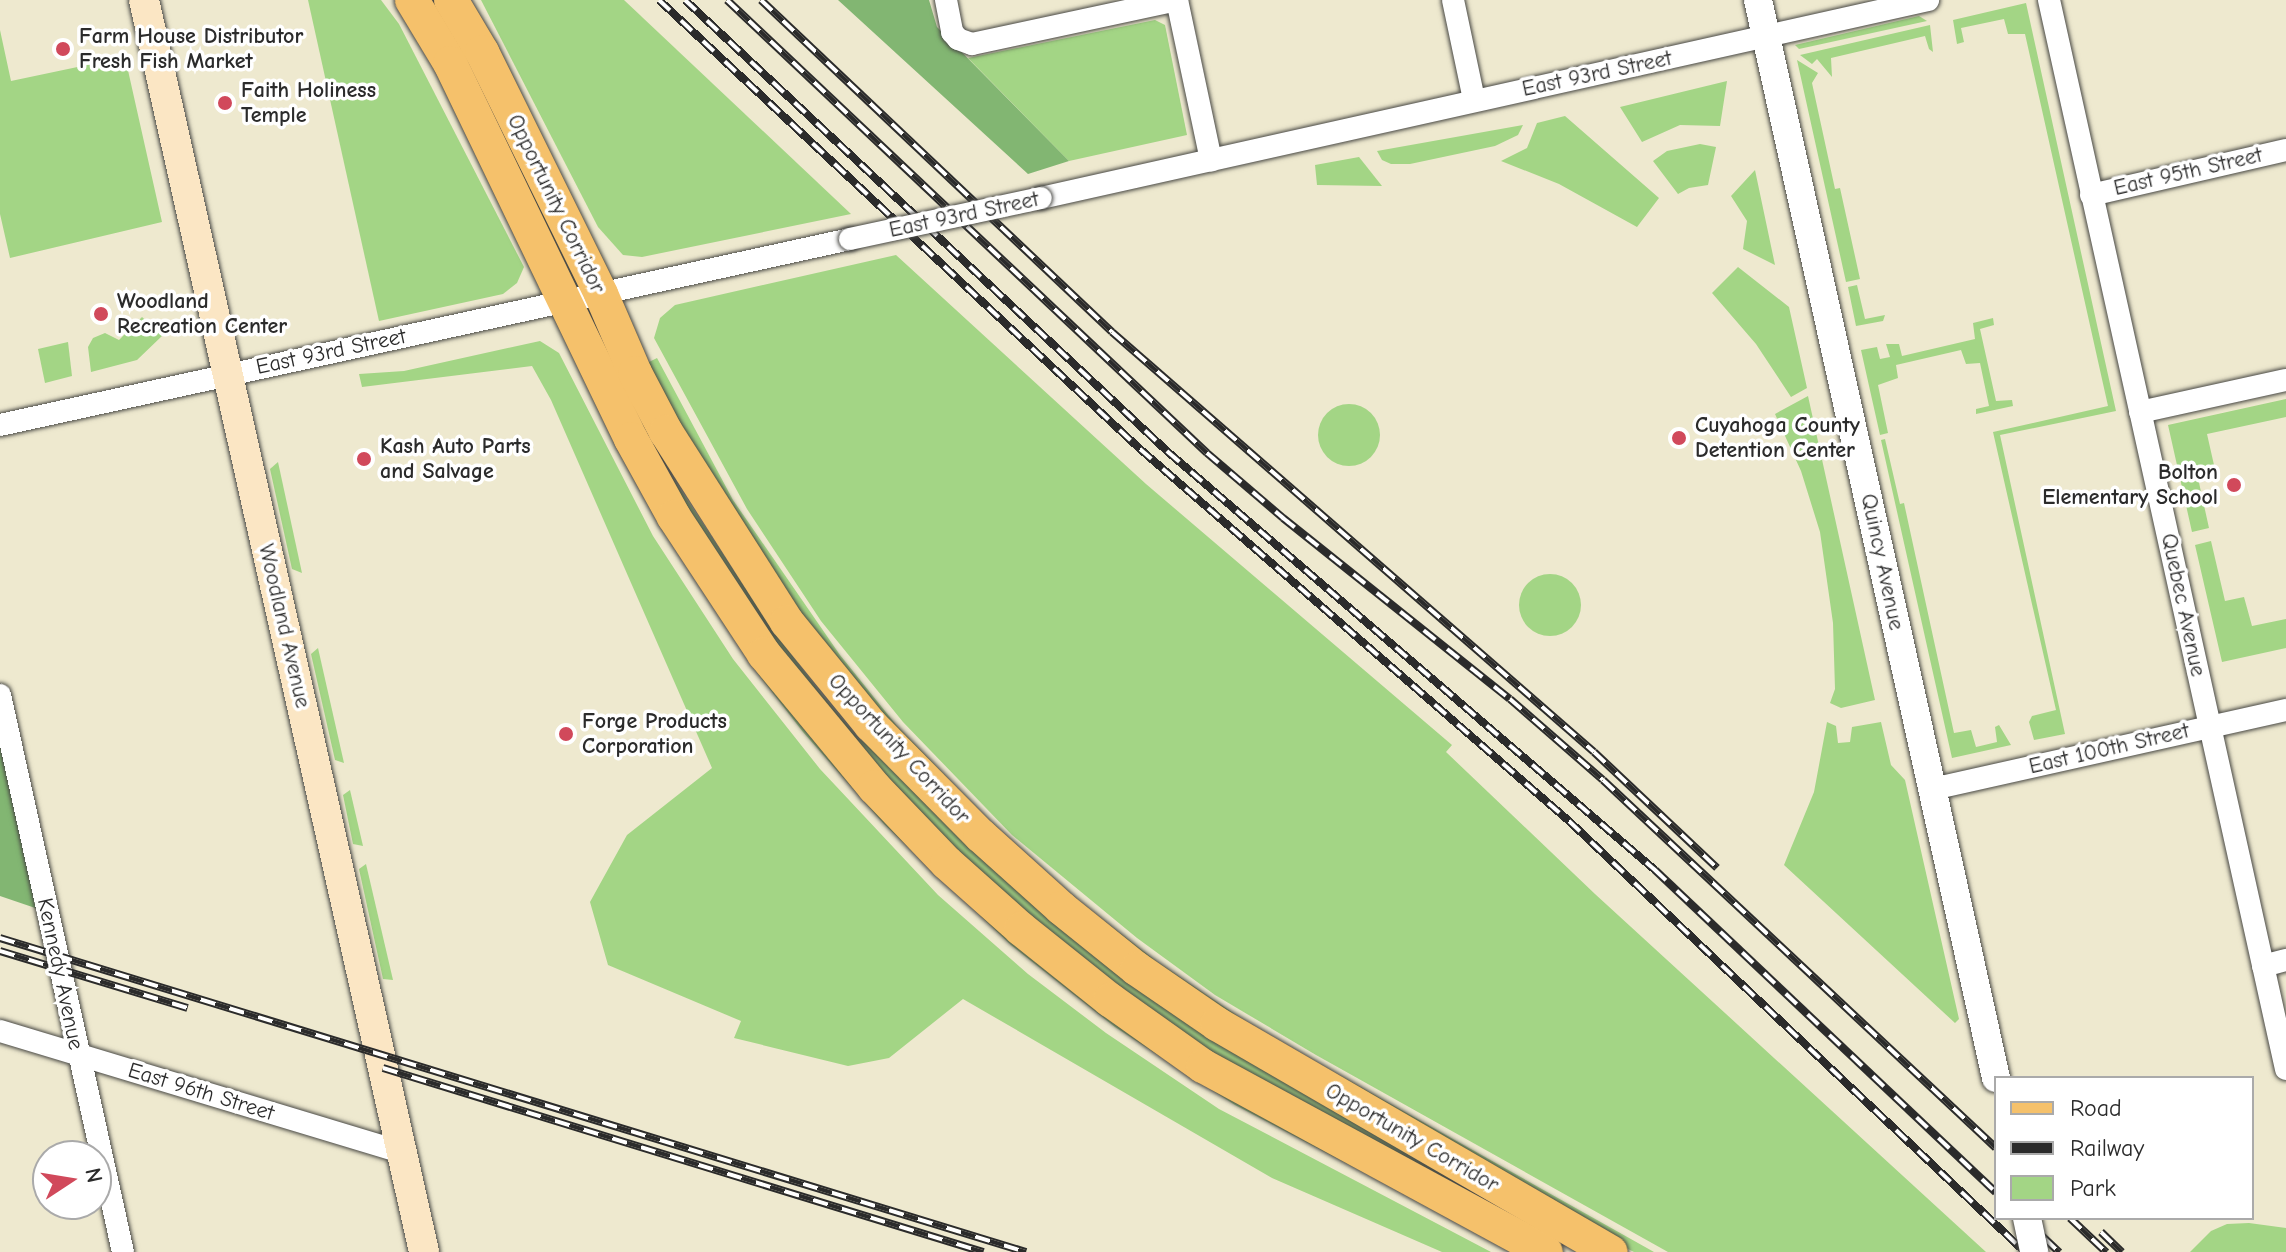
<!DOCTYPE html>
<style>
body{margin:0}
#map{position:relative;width:2286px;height:1252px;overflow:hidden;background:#eee9cf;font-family:"Comic Neue",sans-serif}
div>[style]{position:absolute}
.green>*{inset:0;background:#a3d585}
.round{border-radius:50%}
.forest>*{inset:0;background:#82b672}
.roads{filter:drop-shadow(0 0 2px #484844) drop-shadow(0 0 2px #484844)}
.minor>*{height:22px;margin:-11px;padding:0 11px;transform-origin:11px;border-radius:11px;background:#fff}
.tertiary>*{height:28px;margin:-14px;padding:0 14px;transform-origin:14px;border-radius:14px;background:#fff}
.secondary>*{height:30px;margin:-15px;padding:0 15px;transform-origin:15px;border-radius:15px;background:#fbe6c4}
.primary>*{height:34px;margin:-17px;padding:0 17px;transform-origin:17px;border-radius:17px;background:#f5c16b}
.rail>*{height:8px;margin-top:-4px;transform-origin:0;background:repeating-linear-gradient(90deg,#fff 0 15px,#2b2b2b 0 30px);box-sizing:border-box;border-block:2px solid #2b2b2b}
.bridges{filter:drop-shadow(0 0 2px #484844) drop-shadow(0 0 2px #484844)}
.minor-bridge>*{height:22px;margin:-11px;padding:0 11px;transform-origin:11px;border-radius:11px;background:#fff}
.tertiary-bridge>*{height:28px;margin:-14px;padding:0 14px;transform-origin:14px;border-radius:14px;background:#fff}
.dots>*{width:22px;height:22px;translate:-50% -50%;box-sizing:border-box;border:4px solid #fff;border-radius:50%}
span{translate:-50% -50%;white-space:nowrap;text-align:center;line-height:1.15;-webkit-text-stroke:7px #fff;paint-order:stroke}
.poi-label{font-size:22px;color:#2b2b2b;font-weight:700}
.left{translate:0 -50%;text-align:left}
.right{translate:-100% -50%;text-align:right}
.street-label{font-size:22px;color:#2b2b2b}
.legend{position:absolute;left:1994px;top:1076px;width:260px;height:144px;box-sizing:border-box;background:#fff;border:2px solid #aaa;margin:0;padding:10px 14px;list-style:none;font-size:24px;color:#2b2b2b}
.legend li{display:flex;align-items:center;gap:16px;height:40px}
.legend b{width:40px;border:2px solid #aaa}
.north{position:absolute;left:32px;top:1140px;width:80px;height:80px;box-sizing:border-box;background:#fff;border:2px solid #aaa;border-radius:50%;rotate:78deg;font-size:22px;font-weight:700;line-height:32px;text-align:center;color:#2b2b2b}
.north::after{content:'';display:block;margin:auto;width:28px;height:36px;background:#d1495b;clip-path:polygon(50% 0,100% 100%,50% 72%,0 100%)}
</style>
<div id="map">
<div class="green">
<div style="clip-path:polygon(308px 0,381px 0,399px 24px,524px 267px,517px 283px,503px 294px,379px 321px)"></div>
<div style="clip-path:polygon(481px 0,624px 0,851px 214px,642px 257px,623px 255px,598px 227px)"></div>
<div style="clip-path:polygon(2026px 3px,2116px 411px,2000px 435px,2065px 734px,2034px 740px,2029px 722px,2032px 716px,2056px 710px,1993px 432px,2108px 406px,2025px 34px,2008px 34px,2004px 19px,1961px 28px,1964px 42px,1957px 44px,1953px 20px)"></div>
<div style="clip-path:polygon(1919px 16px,1927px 21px,1799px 49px,1795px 45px)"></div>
<div style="clip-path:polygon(1155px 20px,1165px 25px,1187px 135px,1069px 161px,968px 58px)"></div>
<div style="clip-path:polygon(1930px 25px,1933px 52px,1929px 49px,1925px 36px,1831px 58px,1832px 77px,1817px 59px,1812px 64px,1800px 55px)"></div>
<div style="clip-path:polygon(0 30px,11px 81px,125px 57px,162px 222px,10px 258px,0 214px)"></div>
<div style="clip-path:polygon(1797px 60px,1818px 73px,1812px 83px,1835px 189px,1840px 188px,1860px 279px,1846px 282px)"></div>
<div style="clip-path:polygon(1727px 81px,1720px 126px,1680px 125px,1642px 142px,1620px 107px)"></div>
<div style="clip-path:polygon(1565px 116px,1659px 198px,1637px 227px,1559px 184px,1501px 161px,1527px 148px,1537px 123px)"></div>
<div style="clip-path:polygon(1523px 125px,1518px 135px,1495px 146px,1410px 164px,1391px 164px,1382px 160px,1377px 151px)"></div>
<div style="clip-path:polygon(1700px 144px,1716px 147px,1708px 185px,1689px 188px,1678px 194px,1653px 161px,1667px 151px)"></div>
<div style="clip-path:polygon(1359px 157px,1382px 186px,1317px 185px,1315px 165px)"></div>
<div style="clip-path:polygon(1755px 170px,1775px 265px,1743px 249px,1747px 221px,1731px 196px)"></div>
<div style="clip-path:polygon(896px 255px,1146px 484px,1452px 745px,1446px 752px,1595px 894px,1986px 1252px,1668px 1252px,1316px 1055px,1215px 995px,1137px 938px,1012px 835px,903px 722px,821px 621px,747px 509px,654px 338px,660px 318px,675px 305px)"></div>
<div style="clip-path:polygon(1738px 267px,1789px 307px,1807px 388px,1791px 397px,1756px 344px,1712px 293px)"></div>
<div style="clip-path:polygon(1857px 285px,1865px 319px,1885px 315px,1883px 321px,1856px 326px,1848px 287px)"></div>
<div style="clip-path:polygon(142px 317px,162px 336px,137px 360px,91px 372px,88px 347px,93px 338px,105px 333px,119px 340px)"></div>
<div style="clip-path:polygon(1993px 318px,1994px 325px,1980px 329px,1996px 401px,2012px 400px,2013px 406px,1976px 414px,1976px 409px,1989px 406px,1980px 363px,1966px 364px,1961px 350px,1896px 365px,1898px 378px,1878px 385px,1888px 433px,1880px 435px,1861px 350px,1877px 347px,1880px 359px,1890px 357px,1886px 344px,1899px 344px,1902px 356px,1975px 339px,1973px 323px)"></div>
<div style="clip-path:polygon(540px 341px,559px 353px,653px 536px,733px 659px,820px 769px,938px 895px,1028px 974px,1106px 1033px,1219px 1109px,1491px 1252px,1442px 1252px,1272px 1178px,963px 999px,889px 1058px,848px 1066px,734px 1038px,741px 1021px,608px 965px,590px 902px,627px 835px,712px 768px,551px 400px,532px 366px,362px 387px,359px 374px,404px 371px)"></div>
<div style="clip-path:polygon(68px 342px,72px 376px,45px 383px,38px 349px)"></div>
<div style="clip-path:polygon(657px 358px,733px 500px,840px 655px,897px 726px,997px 829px,1063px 889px,1156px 961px,1257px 1029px,1654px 1252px,1634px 1252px,1624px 1247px,1160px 974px,944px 788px,779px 587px,664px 400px,647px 363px)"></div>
<div style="clip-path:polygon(1808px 396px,1875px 700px,1841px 708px,1830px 703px,1835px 689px,1833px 623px,1820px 532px,1801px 471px,1775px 414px)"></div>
<div style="clip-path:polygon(2286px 399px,2286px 417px,2207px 434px,2214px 465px,2196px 469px,2209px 528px,2192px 532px,2168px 425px)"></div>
<div class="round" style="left:1318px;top:404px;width:62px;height:62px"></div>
<div style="clip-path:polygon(1885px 439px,1900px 504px,1904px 503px,1954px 733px,1971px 730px,1976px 747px,1997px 742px,1995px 727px,1999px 725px,2011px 745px,1952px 758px,1881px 440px)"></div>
<div style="clip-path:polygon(625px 447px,965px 895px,1516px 1252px,1235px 1105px,1115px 1027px,1011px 945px,884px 824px,803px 732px,755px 670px,660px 525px)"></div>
<div style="clip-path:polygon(655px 451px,774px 632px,822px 695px,858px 738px,891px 762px,954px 828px,1483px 1190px,1537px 1232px,1217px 1063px,968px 870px,765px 638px)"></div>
<div style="clip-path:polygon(278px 462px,302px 573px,292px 569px,270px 469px)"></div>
<div style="clip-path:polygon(2211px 541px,2225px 601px,2244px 597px,2252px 626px,2286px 619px,2286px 648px,2222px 662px,2195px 545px)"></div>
<div class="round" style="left:1519px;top:574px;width:62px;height:62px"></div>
<div style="clip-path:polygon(318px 648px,344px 763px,335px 760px,311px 654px)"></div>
<div style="clip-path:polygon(1827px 722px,1836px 726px,1838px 743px,1850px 742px,1852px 727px,1881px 722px,1891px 765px,1905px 780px,1959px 1019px,1955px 1023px,1784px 865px,1814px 792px)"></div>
<div style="clip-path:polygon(350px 790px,363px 846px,353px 844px,343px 795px)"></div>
<div style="clip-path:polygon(366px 864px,393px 980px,383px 979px,359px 869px)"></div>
<div style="clip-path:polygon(2249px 1223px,2286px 1228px,2286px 1252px,2190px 1252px,2211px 1231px,2227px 1224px)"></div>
</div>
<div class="forest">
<div style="clip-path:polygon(838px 0,929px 0,937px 27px,1069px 161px,1028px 174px)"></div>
<div style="clip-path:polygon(0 695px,47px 912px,0 896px)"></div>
</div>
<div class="roads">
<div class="minor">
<div style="left:946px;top:0;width:33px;rotate:79deg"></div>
<div style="left:952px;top:32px;width:9px;rotate:49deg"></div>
<div style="left:958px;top:39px;width:15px;rotate:20deg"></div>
<div style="left:972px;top:44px;width:210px;rotate:-12.1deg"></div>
<div style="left:1177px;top:0;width:164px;rotate:78deg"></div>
<div style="left:1453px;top:0;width:102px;rotate:78.1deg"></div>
<div style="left:2049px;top:0;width:1095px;rotate:77.5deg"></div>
<div style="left:2091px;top:195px;width:200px;rotate:-13deg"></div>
<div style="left:1041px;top:198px;width:909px;rotate:-12.58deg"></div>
<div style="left:2140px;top:412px;width:149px;rotate:-12.4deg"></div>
<div style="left:0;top:425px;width:870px;rotate:-12.34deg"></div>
<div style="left:0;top:695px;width:570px;rotate:77.55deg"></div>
<div style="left:1932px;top:789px;width:363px;rotate:-12.6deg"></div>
<div style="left:2263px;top:966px;width:24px;rotate:-15deg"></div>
<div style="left:0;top:1031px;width:420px;rotate:16.8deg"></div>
</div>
<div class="tertiary">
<div style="left:1758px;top:0;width:1104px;rotate:77.55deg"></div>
</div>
<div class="secondary">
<div style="left:144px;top:0;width:1283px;rotate:77.39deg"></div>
</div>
<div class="primary">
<div style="left:412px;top:0;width:74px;rotate:58.9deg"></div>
<div style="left:450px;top:63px;width:417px;rotate:64.3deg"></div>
<div style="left:631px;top:439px;width:89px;rotate:61.1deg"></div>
<div style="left:674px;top:517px;width:164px;rotate:56.7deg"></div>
<div style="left:764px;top:654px;width:173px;rotate:50.4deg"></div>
<div style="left:874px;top:787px;width:105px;rotate:46.2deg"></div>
<div style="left:947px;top:863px;width:99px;rotate:41.7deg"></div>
<div style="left:1021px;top:929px;width:114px;rotate:38.6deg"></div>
<div style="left:1110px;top:1000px;width:114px;rotate:35.4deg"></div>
<div style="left:1203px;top:1066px;width:390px;rotate:28.5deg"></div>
<div style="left:451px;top:0;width:61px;rotate:59.2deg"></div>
<div style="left:482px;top:52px;width:270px;rotate:63.8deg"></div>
<div style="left:601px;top:294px;width:86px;rotate:66.7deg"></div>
<div style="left:635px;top:373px;width:67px;rotate:62.3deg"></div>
<div style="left:666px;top:432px;width:225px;rotate:57.5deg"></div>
<div style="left:787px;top:622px;width:133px;rotate:50.8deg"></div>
<div style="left:871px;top:725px;width:155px;rotate:45.3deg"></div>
<div style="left:980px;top:835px;width:109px;rotate:42deg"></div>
<div style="left:1061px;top:908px;width:97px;rotate:38.8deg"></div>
<div style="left:1137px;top:969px;width:97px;rotate:34.5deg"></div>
<div style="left:1217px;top:1024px;width:455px;rotate:30.1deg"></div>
</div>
</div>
<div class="rail">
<div style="left:659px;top:0;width:658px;rotate:43.03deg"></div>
<div style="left:1140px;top:449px;width:568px;rotate:40.93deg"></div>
<div style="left:1569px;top:821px;width:627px;rotate:43.39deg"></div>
<div style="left:685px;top:0;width:662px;rotate:43.1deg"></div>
<div style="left:1168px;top:452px;width:642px;rotate:40.64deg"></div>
<div style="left:1655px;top:870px;width:469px;rotate:43.4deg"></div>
<div style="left:727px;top:0;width:660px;rotate:43.34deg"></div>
<div style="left:1207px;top:453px;width:100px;rotate:40.5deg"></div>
<div style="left:1283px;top:518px;width:290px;rotate:38.6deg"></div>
<div style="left:1510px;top:699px;width:123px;rotate:41.1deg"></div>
<div style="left:1603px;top:780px;width:538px;rotate:43.12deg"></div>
<div style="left:761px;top:0;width:483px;rotate:43.4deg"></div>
<div style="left:1112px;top:332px;width:639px;rotate:41.07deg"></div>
<div style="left:1594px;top:752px;width:169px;rotate:43.3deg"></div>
<div style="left:0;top:938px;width:1073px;rotate:17.02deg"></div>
<div style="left:0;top:951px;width:196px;rotate:16.9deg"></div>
<div style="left:383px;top:1068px;width:628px;rotate:17.05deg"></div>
<div style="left:2023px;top:1218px;width:50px;rotate:43.4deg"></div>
<div style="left:2070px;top:1218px;width:50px;rotate:43.4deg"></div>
<div style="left:2101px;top:1232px;width:29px;rotate:44deg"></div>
</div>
<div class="bridges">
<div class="minor-bridge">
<div style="left:850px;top:239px;width:195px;rotate:-12.1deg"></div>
</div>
<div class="tertiary-bridge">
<div style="left:2027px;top:1218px;width:35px;rotate:78deg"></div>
</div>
</div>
<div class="dots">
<div style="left:63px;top:49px;background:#d1495b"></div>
<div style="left:225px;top:103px;background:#d1495b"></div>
<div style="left:101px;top:314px;background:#d1495b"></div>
<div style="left:1679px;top:438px;background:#d1495b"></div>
<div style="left:364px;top:459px;background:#d1495b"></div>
<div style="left:2234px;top:485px;background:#d1495b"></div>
<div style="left:566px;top:734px;background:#d1495b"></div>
</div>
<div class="poi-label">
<span class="left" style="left:79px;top:49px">Farm House Distributor<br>Fresh Fish Market</span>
<span class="left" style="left:241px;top:103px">Faith Holiness<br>Temple</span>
<span class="left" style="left:117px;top:314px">Woodland<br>Recreation Center</span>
<span class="left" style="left:1695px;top:438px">Cuyahoga County<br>Detention Center</span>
<span class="left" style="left:380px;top:459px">Kash Auto Parts<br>and Salvage</span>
<span class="right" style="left:2218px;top:485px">Bolton<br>Elementary School</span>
<span class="left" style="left:582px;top:734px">Forge Products<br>Corporation</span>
</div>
<div class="street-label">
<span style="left:1597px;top:74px;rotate:-12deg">East 93rd Street</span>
<span style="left:2188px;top:172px;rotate:-13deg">East 95th Street</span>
<span style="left:556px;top:204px;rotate:64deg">Opportunity Corridor</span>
<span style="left:964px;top:215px;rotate:-12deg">East 93rd Street</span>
<span style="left:331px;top:352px;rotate:-12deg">East 93rd Street</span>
<span style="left:1882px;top:562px;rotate:78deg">Quincy Avenue</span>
<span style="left:2183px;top:605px;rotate:78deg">Quebec Avenue</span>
<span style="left:284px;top:626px;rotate:77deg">Woodland Avenue</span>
<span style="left:899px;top:749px;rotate:47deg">Opportunity Corridor</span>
<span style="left:2109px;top:749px;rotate:-13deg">East 100th Street</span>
<span style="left:60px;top:974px;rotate:78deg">Kennedy Avenue</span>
<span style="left:201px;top:1092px;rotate:17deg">East 96th Street</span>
<span style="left:1412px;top:1138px;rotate:30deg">Opportunity Corridor</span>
</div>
<ul class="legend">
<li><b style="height:10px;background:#f5c16b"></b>Road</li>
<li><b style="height:10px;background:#2b2b2b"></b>Railway</li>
<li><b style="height:22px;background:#a3d585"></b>Park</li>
</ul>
<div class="north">N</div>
</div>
